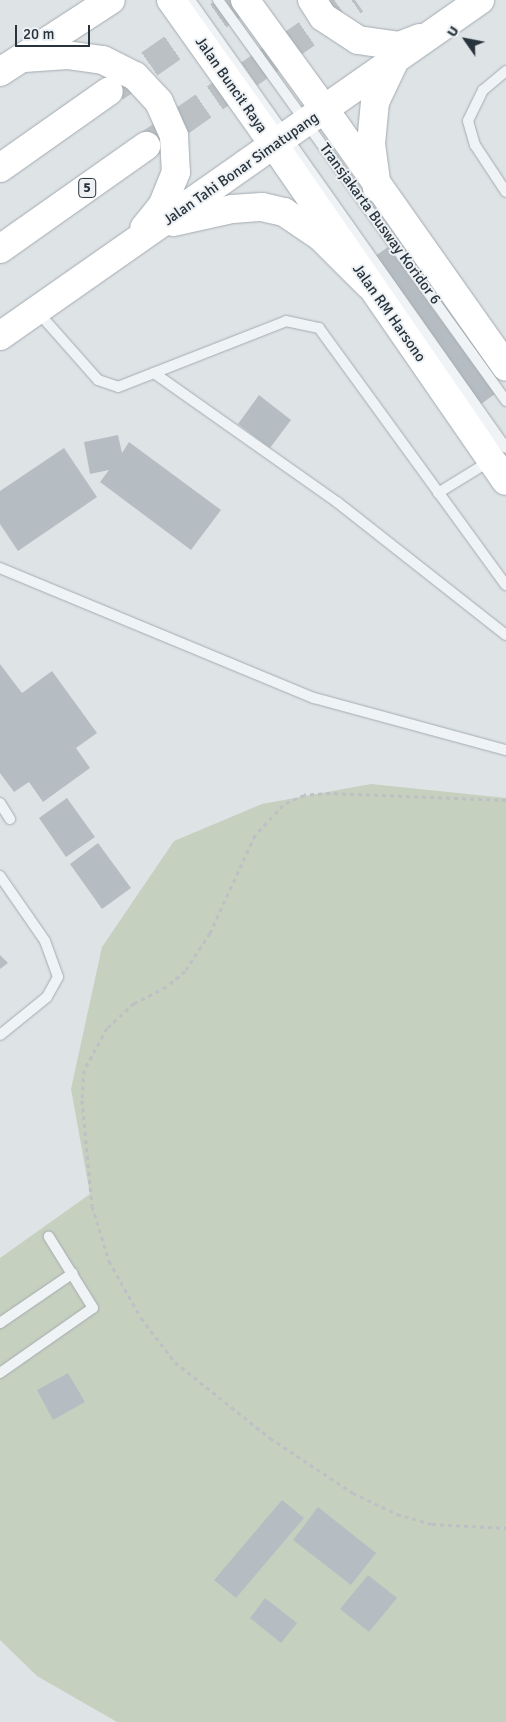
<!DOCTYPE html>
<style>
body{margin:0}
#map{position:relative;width:506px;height:1722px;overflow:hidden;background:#dee3e6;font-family:Signika,sans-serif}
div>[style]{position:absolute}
.green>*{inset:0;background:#c6d0bf}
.building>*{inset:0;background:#b5bdc3}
.motorway-tunnel>*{height:28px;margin-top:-14px;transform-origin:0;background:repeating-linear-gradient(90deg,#bac0c4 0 28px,transparent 0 42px)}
.path>*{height:3px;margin-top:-1.5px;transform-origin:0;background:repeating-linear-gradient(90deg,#bcc1c5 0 4px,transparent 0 8px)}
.roads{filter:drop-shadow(0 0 1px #a4abb0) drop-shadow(0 0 1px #a4abb0)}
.service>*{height:10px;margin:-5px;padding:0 5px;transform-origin:5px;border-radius:5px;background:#f0f3f5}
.secondary>*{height:28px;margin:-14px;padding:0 14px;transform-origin:14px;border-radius:14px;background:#fff}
.primary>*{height:28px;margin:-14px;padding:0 14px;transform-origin:14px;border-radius:14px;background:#fff}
.trunk>*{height:28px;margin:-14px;padding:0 14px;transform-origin:14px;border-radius:14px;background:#fff}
.motorway>*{height:28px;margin:-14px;padding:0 14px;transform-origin:14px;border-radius:14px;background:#fff}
span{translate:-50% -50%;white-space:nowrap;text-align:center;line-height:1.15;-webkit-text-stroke:4px #edf1f4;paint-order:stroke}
.shield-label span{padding:1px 4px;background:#edf1f4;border:1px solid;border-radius:4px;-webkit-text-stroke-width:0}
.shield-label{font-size:14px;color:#28333c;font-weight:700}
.street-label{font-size:15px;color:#28333c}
.north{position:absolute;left:441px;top:15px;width:50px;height:50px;-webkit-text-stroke:4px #edf1f4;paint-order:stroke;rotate:303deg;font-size:14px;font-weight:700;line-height:20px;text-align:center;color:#28333c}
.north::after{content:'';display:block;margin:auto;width:18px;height:22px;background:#28333c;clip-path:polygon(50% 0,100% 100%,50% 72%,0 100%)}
.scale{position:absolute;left:15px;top:25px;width:75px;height:22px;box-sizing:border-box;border:2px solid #28333c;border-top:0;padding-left:6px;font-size:15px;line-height:18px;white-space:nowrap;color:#28333c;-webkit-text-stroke:4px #edf1f4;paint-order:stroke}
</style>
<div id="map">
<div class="green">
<div style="clip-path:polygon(371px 784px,506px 798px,506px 1722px,117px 1722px,37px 1676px,0 1640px,0 1258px,90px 1194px,71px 1089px,102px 947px,174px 841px,262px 804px)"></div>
</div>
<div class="building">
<div style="clip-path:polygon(388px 247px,495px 394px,481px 404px,374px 257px)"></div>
<div style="clip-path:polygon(259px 395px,291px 420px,270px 448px,238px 424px)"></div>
<div style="clip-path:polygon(118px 435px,122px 453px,129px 442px,221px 510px,191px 550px,100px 482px,109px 470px,90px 474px,84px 442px)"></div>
<div style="clip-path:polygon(64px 448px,97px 497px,18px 551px,0 524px,0 491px)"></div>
<div style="clip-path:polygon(0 664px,22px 693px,52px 671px,97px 733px,76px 748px,90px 768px,43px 802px,29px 782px,14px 792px,0 773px)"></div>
<div style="clip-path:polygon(67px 798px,95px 837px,66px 857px,39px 818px)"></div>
<div style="clip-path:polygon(98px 843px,131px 888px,102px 909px,70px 864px)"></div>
<div style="clip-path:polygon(0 955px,8px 963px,0 969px)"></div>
<div style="clip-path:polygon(68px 1373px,85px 1402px,53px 1420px,37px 1390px)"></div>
<div style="clip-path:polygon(282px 1500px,304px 1518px,236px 1598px,214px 1580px)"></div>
<div style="clip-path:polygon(318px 1507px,376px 1553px,351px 1585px,293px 1540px)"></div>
<div style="clip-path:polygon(368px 1575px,397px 1598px,369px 1632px,340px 1609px)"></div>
<div style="clip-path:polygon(265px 1598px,297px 1623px,281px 1643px,250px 1618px)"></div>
</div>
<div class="motorway-tunnel">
<div style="left:115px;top:88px;width:154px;rotate:-34.9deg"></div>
<div style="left:146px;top:146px;width:255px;rotate:-34.9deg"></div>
</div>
<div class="path">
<div style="left:506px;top:800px;width:176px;rotate:-177.7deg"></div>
<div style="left:330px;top:793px;width:26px;rotate:176deg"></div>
<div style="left:304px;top:795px;width:23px;rotate:155deg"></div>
<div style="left:283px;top:805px;width:41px;rotate:133deg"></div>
<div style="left:255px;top:835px;width:108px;rotate:114.7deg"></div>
<div style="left:210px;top:933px;width:45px;rotate:123.3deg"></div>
<div style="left:185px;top:971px;width:25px;rotate:140deg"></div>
<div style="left:166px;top:987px;width:36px;rotate:153deg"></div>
<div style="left:134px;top:1003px;width:37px;rotate:137deg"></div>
<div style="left:107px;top:1028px;width:48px;rotate:118.7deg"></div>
<div style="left:84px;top:1070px;width:30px;rotate:94deg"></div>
<div style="left:82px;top:1100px;width:106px;rotate:84.6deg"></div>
<div style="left:92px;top:1206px;width:58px;rotate:72.8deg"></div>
<div style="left:109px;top:1261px;width:65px;rotate:60.7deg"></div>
<div style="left:141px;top:1318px;width:56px;rotate:52.3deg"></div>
<div style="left:175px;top:1362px;width:122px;rotate:38.7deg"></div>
<div style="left:270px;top:1438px;width:100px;rotate:33.5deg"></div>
<div style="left:353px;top:1493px;width:49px;rotate:25.5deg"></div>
<div style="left:397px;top:1514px;width:36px;rotate:16deg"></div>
<div style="left:432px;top:1524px;width:74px;rotate:3.1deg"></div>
</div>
<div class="roads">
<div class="service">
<div style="left:190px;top:0;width:548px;rotate:54.8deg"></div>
<div style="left:218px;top:0;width:494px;rotate:54.3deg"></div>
<div style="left:506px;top:71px;width:30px;rotate:140deg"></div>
<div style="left:483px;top:90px;width:34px;rotate:116deg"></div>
<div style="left:468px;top:121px;width:25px;rotate:74deg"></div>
<div style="left:475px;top:145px;width:56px;rotate:56.6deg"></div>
<div style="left:37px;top:311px;width:92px;rotate:48.5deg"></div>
<div style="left:98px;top:380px;width:21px;rotate:19deg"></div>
<div style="left:118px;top:387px;width:180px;rotate:-21.4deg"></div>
<div style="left:286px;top:321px;width:34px;rotate:12deg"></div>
<div style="left:319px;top:328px;width:318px;rotate:54deg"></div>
<div style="left:154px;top:373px;width:224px;rotate:35.2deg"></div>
<div style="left:337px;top:502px;width:215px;rotate:38.2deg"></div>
<div style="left:438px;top:493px;width:61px;rotate:-31.6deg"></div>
<div style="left:0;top:568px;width:340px;rotate:22.5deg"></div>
<div style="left:314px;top:698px;width:199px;rotate:15.2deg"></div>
<div style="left:0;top:803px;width:19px;rotate:58deg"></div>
<div style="left:0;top:876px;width:79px;rotate:55.3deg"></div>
<div style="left:45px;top:941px;width:38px;rotate:70deg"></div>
<div style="left:58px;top:977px;width:23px;rotate:119deg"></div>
<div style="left:47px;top:997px;width:60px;rotate:141deg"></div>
<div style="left:0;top:1323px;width:88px;rotate:-34.4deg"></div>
<div style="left:0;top:1373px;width:113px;rotate:-35deg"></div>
<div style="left:93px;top:1308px;width:84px;rotate:-121.8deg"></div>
</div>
<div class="secondary">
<div style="left:325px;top:110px;width:314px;rotate:54.8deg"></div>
<div style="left:274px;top:145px;width:408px;rotate:55.4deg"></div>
</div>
<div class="primary">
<div style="left:171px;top:0;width:178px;rotate:54.6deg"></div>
<div style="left:245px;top:0;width:136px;rotate:54deg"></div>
</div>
<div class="trunk">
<div style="left:312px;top:0;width:20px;rotate:57deg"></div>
<div style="left:323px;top:17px;width:42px;rotate:33.3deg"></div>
<div style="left:358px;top:40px;width:41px;rotate:8.3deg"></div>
<div style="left:399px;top:46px;width:22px;rotate:-21deg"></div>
<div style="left:24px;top:58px;width:43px;rotate:-4deg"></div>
<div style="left:67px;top:55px;width:36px;rotate:8deg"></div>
<div style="left:103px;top:60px;width:36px;rotate:27deg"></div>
<div style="left:135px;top:76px;width:35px;rotate:47deg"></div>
<div style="left:159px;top:102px;width:37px;rotate:66deg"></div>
<div style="left:174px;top:136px;width:36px;rotate:87deg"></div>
<div style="left:176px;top:172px;width:37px;rotate:112deg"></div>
<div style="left:162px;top:206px;width:28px;rotate:129deg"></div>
<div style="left:0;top:72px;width:132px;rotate:-33deg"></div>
<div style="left:377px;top:188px;width:44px;rotate:-97.8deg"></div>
<div style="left:371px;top:144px;width:42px;rotate:-84.6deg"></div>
<div style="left:375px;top:102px;width:44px;rotate:-64.6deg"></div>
<div style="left:173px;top:222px;width:60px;rotate:-12.4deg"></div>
<div style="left:232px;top:209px;width:30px;rotate:-4deg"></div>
<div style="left:262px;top:207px;width:23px;rotate:13deg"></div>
<div style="left:284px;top:212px;width:45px;rotate:34deg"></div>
<div style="left:321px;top:237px;width:68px;rotate:45deg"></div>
<div style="left:0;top:336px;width:586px;rotate:-34.99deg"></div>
</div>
<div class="motorway">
<div style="left:0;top:168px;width:133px;rotate:-35.2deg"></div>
<div style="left:0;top:249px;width:179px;rotate:-35.2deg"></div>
</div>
</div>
<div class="shield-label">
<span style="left:87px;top:188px">5</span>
</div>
<div class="street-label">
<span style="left:231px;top:85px;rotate:55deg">Jalan Buncit Raya</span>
<span style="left:241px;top:169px;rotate:-35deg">Jalan Tahi Bonar Simatupang</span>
<span style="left:380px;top:224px;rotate:54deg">Transjakarta Busway Koridor 6</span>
<span style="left:389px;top:313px;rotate:55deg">Jalan RM Harsono</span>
</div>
<div class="north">U</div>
<div class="scale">20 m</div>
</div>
